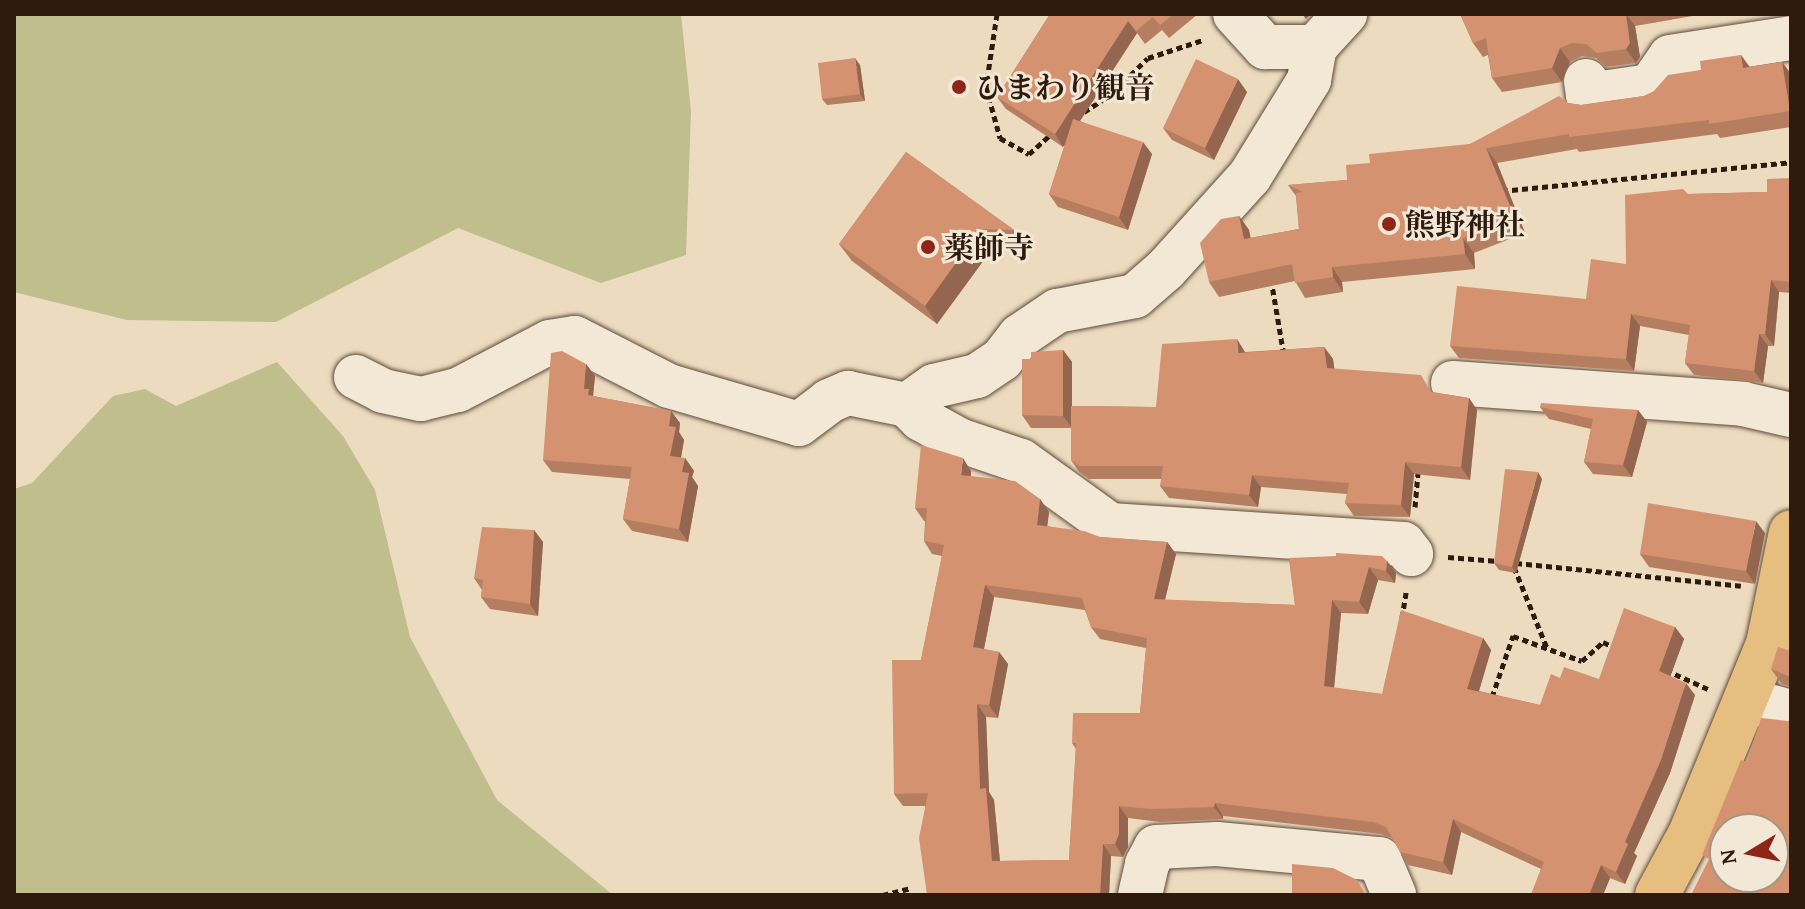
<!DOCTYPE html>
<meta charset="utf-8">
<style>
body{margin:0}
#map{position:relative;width:1805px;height:909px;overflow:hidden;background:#ecdbbf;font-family:"Gentium Book Plus","Noto Serif JP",serif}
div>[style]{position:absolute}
.green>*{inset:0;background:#bfbe8c}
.path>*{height:5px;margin-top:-2.5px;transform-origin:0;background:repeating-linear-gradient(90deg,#2e1a0f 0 6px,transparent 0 10px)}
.roads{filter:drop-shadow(0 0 2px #5e4a3b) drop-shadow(0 0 2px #5e4a3b)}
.minor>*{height:44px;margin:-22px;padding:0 22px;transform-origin:22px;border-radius:22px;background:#f3e8d5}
.major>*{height:44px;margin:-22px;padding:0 22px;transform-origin:22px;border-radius:22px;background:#e6be80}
.wall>*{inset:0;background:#b67e61}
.shaded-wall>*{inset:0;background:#94664f}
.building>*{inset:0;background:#d49271}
.dots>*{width:22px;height:22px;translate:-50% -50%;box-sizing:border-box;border:4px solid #f3e8d5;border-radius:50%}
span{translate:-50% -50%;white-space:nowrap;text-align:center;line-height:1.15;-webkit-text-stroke:6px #f3e8d5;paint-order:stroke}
.poi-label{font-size:30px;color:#2e1a0f;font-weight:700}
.left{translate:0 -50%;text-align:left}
.frame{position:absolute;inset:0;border:16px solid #2e1a0f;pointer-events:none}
.north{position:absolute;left:1709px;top:813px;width:80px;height:80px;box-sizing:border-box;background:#f3e8d5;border:2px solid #a49686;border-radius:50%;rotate:260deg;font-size:22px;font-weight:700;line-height:32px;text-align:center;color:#2e1a0f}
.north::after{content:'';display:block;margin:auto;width:28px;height:36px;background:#8f2418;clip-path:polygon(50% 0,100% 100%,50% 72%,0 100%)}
</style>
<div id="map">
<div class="green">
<div style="clip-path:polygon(14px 14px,681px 14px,691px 111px,686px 255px,601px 283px,458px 228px,276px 322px,127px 320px,14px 292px)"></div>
<div style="clip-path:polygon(277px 362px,343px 436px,375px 490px,410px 637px,497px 800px,613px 895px,14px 895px,14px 489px,32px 483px,113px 396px,145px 389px,176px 406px)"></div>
</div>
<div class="path">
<div style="left:997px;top:14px;width:74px;rotate:98.6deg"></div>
<div style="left:986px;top:87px;width:53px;rotate:74.6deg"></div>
<div style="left:1000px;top:138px;width:33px;rotate:29deg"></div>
<div style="left:1029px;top:154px;width:31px;rotate:-42deg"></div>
<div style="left:1084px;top:112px;width:30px;rotate:-33deg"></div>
<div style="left:1109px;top:96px;width:54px;rotate:-44.3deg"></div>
<div style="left:1148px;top:58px;width:58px;rotate:-18.1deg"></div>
<div style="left:1502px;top:191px;width:290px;rotate:-5.7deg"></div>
<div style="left:1271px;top:279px;width:78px;rotate:80.4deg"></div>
<div style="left:1415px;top:507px;width:38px;rotate:-85deg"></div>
<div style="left:1448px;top:557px;width:50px;rotate:4.6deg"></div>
<div style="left:1516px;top:563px;width:226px;rotate:5.8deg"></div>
<div style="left:1514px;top:567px;width:87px;rotate:67.8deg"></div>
<div style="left:1402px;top:618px;width:26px;rotate:-81deg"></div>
<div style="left:1666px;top:670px;width:46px;rotate:24.3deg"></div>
<div style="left:1492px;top:697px;width:65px;rotate:-71deg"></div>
<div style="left:1513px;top:636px;width:73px;rotate:19.9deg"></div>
<div style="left:1582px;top:661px;width:28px;rotate:-42deg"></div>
<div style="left:1603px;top:642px;width:14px;rotate:25deg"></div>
<div style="left:883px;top:895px;width:29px;rotate:-14deg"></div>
</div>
<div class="roads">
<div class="minor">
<div style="left:1235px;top:14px;width:45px;rotate:47.7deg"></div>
<div style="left:1265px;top:47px;width:50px"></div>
<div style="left:1586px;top:81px;width:14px;rotate:82deg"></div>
<div style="left:1588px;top:95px;width:63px;rotate:-8.3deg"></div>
<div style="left:1650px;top:86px;width:35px;rotate:-55deg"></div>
<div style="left:1670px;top:57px;width:122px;rotate:-8.9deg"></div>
<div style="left:356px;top:377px;width:30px;rotate:27deg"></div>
<div style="left:383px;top:391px;width:39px;rotate:12deg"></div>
<div style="left:421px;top:399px;width:38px;rotate:-14deg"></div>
<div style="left:458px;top:390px;width:104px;rotate:-27.6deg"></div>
<div style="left:550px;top:342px;width:25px;rotate:-9deg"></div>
<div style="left:575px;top:338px;width:106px;rotate:27.1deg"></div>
<div style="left:669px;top:386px;width:135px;rotate:16.3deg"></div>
<div style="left:799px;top:424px;width:38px;rotate:-37deg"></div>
<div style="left:829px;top:401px;width:21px;rotate:-23deg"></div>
<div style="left:848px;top:393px;width:60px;rotate:11.5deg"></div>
<div style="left:907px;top:405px;width:20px;rotate:45deg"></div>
<div style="left:921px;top:419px;width:43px;rotate:28.9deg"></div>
<div style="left:959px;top:440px;width:65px;rotate:18.7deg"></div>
<div style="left:1021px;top:461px;width:110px;rotate:35.7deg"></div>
<div style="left:1110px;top:525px;width:294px;rotate:3.7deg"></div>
<div style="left:1403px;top:544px;width:13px;rotate:51deg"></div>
<div style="left:1453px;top:383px;width:291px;rotate:4.1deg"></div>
<div style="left:1743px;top:404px;width:49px;rotate:12.9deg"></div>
<div style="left:907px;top:405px;width:33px;rotate:-35deg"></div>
<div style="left:934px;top:386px;width:44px;rotate:-13.1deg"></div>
<div style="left:977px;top:376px;width:30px;rotate:-34deg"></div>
<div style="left:1002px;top:359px;width:29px;rotate:-52deg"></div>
<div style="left:1020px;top:336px;width:45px;rotate:-34deg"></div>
<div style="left:1057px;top:311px;width:79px;rotate:-10.9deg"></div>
<div style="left:1135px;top:296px;width:41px;rotate:-41.1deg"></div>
<div style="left:1166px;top:269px;width:125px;rotate:-47.9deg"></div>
<div style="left:1250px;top:176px;width:113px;rotate:-58.4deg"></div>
<div style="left:1309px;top:80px;width:34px;rotate:-80deg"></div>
<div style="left:1315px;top:47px;width:45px;rotate:-47.7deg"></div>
<div style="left:1746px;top:700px;width:47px;rotate:14.9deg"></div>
<div style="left:1140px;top:895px;width:32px;rotate:-77deg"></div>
<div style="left:1147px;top:864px;width:19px;rotate:-62deg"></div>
<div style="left:1156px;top:847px;width:61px;rotate:-2.8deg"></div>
<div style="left:1217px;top:844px;width:163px;rotate:5.3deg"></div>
<div style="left:1379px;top:859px;width:39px;rotate:67deg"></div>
</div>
<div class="major">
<div style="left:1657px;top:895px;width:69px;rotate:-61.6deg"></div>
<div style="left:1690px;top:834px;width:205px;rotate:-67.7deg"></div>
<div style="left:1768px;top:644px;width:114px;rotate:-78.4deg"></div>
</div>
</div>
<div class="wall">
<div style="clip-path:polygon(1050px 14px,1198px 14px,1169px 38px,1162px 30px,1145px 44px,1137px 33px,1080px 121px,1152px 154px,1128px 230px,1058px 207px,1049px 194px,1065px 144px,1063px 147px,1006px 109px,997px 97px)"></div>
<div style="clip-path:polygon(1460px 14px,1704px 14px,1635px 26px,1640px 57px,1636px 63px,1606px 67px,1596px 58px,1582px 56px,1570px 62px,1562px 82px,1502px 92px,1492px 78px,1488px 55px,1483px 57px,1473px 43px)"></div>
<div style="clip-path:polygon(1741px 55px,1750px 67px,1782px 62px,1791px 74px,1791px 127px,1720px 138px,1717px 134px,1579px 152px,1577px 149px,1497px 163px,1525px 233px,1474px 253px,1475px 269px,1342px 282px,1343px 292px,1305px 298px,1295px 281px,1219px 297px,1209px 282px,1239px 216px,1249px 230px,1250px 238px,1299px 229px,1296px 196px,1288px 185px,1347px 180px,1370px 163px,1470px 144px,1568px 103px,1581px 105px,1644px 96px,1701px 70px)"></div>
<div style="clip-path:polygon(860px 65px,865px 101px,827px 105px,822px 99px)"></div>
<div style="clip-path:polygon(1247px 92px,1214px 160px,1172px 140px,1163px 128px)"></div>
<div style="clip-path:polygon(906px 152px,1014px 230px,1026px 248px,989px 246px,989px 253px,937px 324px,852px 261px,839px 244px)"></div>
<div style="clip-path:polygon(1791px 178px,1791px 293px,1779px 292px,1774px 346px,1768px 346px,1763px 383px,1694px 375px,1685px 363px,1689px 335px,1640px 326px,1634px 371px,1459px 358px,1450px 346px,1586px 299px,1626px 264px,1688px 194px,1767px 192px)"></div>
<div style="clip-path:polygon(1324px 347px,1333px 359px,1334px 369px,1432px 392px,1469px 398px,1477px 410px,1470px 480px,1414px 474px,1410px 517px,1354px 516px,1345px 503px,1347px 494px,1261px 487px,1258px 507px,1169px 498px,1160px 486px,1162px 479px,1089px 479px,1079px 472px,1071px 460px,1071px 428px,1031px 428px,1022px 415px,1031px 359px,1063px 350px,1072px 362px,1072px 406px,1156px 407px,1245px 352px)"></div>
<div style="clip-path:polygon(586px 364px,595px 376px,593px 396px,671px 411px,680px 423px,679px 432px,684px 440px,681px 458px,685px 458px,694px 471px,692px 477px,698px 486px,688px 542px,632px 531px,623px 519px,630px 479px,552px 472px,543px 460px)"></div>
<div style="clip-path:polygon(1540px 407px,1638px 410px,1647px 422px,1632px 477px,1593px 474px,1584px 462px,1591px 429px,1549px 419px)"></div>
<div style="clip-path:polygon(evenodd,971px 471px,971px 476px,1040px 499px,1049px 512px,1047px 526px,1100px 537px,1167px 542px,1176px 554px,1165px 600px,1295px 605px,1289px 558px,1387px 561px,1396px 573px,1395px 583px,1378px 580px,1368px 614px,1341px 613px,1334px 688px,1382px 694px,1483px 638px,1491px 650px,1479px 691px,1540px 705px,1560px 678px,1599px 679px,1675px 627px,1684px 639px,1670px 676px,1695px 695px,1670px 773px,1634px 853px,1637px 856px,1625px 884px,1610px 878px,1603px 895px,1531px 895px,1541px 869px,1461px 832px,1452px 875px,1408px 865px,1392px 838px,1381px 834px,1223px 816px,1223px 819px,1161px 822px,1128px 818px,1128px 847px,1123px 857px,1111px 856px,1109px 895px,927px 895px,925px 806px,903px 806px,894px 794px,942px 556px,932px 554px,924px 541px,925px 521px,924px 521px,915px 508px,971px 471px,994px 597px,1085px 610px,1091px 627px,1100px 639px,1146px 648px,1140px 713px,1072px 743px,1076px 749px,1069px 860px,1000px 861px,994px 800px,989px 792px,986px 717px,998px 718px,1008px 664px,999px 652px,984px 649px,994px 597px)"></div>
<div style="clip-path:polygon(1542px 479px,1516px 573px,1499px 570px,1494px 563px)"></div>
<div style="clip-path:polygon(534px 530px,543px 542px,538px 616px,490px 609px,481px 597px,482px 590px,474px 578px)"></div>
<div style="clip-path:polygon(1765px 533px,1755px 584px,1649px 567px,1640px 554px)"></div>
<div style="clip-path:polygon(1791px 651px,1791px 687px,1782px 684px,1771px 669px)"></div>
</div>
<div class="shaded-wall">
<div style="clip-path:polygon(1302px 14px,1311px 14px,1306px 19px)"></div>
<div style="clip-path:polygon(1626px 14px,1635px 26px,1640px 57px,1636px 63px,1626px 49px)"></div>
<div style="clip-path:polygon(1128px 21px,1137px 33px,1063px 147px,1055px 134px)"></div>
<div style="clip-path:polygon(1560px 48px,1570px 62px,1562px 82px,1552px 68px)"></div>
<div style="clip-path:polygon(1741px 55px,1751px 70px,1743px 68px)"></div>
<div style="clip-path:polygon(855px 58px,860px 65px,865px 101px,860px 94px)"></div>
<div style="clip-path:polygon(1782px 62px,1791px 74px,1791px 112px,1790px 111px)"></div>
<div style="clip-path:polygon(1238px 79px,1247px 92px,1214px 160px,1205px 148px)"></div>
<div style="clip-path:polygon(1143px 142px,1152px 154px,1128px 230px,1119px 217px)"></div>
<div style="clip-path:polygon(1486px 148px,1497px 163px,1525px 233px,1515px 218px)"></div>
<div style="clip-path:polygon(1239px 216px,1249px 230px,1254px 254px,1244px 239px)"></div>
<div style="clip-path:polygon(977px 229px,989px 246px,989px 253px,937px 324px,925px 306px)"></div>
<div style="clip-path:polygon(1463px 238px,1474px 253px,1475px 269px,1465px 254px)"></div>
<div style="clip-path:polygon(1332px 267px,1342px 282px,1343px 292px,1333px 277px)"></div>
<div style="clip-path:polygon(1771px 280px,1779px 292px,1774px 346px,1765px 334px)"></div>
<div style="clip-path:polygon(1631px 314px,1640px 326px,1634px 371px,1626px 359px)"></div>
<div style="clip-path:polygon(1759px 334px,1768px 346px,1763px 383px,1754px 371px)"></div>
<div style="clip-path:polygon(1237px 339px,1245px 352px,1246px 365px,1238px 353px)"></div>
<div style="clip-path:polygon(1324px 347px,1333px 359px,1336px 380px,1327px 368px)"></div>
<div style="clip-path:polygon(1063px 350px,1072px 362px,1072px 428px,1063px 416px)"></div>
<div style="clip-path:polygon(586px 364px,595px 376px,593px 396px,597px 407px,584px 389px)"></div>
<div style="clip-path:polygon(1469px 398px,1477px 410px,1470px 480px,1461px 467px)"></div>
<div style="clip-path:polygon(1638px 410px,1647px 422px,1632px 477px,1623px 465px)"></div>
<div style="clip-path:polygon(671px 411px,680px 423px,679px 432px,684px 440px,679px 468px,670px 456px,669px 426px)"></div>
<div style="clip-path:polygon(685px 458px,694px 471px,692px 477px,698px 486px,688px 542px,679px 529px,682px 472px)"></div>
<div style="clip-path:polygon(963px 458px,971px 471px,970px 487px,961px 475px)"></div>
<div style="clip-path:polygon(1405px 462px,1414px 474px,1410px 517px,1401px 505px)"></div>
<div style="clip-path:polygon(1538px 472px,1542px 479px,1516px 573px,1512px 567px)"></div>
<div style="clip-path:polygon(1252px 475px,1261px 487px,1258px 507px,1249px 495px)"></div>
<div style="clip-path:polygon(1040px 499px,1049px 512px,1046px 537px,1037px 525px)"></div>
<div style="clip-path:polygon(1756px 521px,1765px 533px,1755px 584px,1746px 571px)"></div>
<div style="clip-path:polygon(534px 530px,543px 542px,538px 616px,530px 604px)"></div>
<div style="clip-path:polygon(1167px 542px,1176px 554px,1162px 612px,1154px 599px)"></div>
<div style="clip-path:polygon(1387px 561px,1396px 573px,1395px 583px,1386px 571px)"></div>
<div style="clip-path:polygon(1369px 567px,1378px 580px,1368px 614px,1359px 602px)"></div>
<div style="clip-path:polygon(985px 585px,994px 597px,982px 659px,973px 647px)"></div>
<div style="clip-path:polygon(1332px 600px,1341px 613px,1333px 699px,1324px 686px)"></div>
<div style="clip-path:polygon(1675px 627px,1684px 639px,1668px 683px,1659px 671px)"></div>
<div style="clip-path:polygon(1483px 638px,1491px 650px,1476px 701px,1467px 689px)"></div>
<div style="clip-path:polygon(999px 652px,1008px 664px,998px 718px,989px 705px)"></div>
<div style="clip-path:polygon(1686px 683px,1695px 695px,1670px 773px,1634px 853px,1637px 856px,1625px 884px,1616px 872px,1625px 842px)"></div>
<div style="clip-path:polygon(977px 704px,986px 717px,989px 792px,994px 800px,1001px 873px,992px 861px,980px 789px)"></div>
<div style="clip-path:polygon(1215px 803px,1223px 816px,1223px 819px,1214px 807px)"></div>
<div style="clip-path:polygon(1119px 806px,1128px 818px,1128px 847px,1123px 857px,1115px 844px)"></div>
<div style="clip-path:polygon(1453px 819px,1461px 832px,1452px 875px,1443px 862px)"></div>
<div style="clip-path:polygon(1103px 844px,1111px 856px,1109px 895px,1100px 895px)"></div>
<div style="clip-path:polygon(1601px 865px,1610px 878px,1603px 895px,1589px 895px)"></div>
</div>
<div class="building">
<div style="clip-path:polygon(1050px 14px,1174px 14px,1160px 25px,1153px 17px,1136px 31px,1128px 21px,1055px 134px,997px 97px)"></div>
<div style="clip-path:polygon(1460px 14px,1626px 14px,1630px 43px,1626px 49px,1597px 53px,1586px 44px,1572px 43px,1560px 48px,1552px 68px,1492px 78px,1486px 38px,1473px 43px)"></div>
<div style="clip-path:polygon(1741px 55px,1743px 68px,1782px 62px,1790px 111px,1709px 124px,1709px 120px,1569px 137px,1569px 134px,1486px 148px,1515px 218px,1463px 238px,1465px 254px,1332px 267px,1333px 277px,1295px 283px,1292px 264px,1209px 282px,1200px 243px,1221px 219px,1239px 216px,1244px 239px,1299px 229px,1296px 193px,1303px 192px,1288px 185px,1347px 180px,1346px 165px,1370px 163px,1369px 154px,1470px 144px,1559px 96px,1568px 103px,1581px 105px,1644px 96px,1653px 92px,1668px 75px,1701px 70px,1700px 61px)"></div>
<div style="clip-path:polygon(855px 58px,860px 94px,822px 99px,818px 63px)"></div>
<div style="clip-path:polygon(1196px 59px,1238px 79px,1205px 148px,1163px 128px)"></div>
<div style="clip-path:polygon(1073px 119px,1143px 142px,1119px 217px,1049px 194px)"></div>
<div style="clip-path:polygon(906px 152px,1014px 230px,977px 229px,976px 235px,925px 306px,839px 244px)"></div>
<div style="clip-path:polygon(1791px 178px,1791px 282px,1771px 280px,1765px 334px,1759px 334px,1754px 371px,1685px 363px,1690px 325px,1631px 314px,1626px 359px,1450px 346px,1457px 286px,1586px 299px,1591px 259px,1626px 264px,1625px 195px,1683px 189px,1688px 194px,1767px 192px,1767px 179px)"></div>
<div style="clip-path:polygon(1237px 339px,1238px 353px,1324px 347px,1327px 368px,1421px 375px,1431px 392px,1469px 398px,1461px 467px,1405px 462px,1401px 505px,1345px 503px,1349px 483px,1252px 475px,1249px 495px,1160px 486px,1163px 466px,1080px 466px,1071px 460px,1071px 406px,1156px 407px,1162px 344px)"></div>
<div style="clip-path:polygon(1063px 350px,1063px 416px,1022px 415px,1022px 359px,1031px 359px,1031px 352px)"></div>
<div style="clip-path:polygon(562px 351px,586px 364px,584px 389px,589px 389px,588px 395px,671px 411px,669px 426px,676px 427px,670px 456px,685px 458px,682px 472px,689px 473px,679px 529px,623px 519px,632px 467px,543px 460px,551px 353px)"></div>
<div style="clip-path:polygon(1541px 403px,1638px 410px,1623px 465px,1584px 462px,1593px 419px,1540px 407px)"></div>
<div style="clip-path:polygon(evenodd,921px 445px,963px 458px,961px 475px,1015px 481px,1040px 499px,1037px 525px,1084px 531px,1100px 537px,1167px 542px,1154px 599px,1295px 605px,1289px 558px,1336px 556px,1336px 553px,1382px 556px,1387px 561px,1386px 571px,1369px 567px,1359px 602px,1332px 600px,1324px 686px,1382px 694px,1401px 610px,1483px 638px,1467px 689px,1540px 705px,1551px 674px,1560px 678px,1564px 667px,1599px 679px,1624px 608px,1675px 627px,1659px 671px,1686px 683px,1661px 760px,1625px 842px,1628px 844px,1616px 872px,1601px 865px,1589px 895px,1531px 895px,1544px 862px,1453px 819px,1443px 862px,1400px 852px,1386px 827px,1373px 822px,1215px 803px,1214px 807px,1152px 809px,1119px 806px,1119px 834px,1115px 844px,1103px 844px,1100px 895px,927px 895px,919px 838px,928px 793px,894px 794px,892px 660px,921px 660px,944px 545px,924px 541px,927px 508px,915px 508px,921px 445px,985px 585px,1082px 598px,1091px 627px,1147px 638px,1140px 713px,1073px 713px,1072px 743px,1076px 743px,1069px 860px,992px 861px,986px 788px,980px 789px,977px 704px,989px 705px,999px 652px,973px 647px,985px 585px)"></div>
<div style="clip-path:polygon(1505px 469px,1538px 472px,1512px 567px,1494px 563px)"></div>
<div style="clip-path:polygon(1648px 503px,1756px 521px,1746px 571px,1640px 554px)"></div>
<div style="clip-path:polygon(482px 527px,534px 530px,530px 604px,481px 597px,483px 580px,474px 578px)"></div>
<div style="clip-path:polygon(1778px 647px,1791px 651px,1791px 677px,1771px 669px)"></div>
<div style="clip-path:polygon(evenodd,1761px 718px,1788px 721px,1791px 719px,1791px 895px,1691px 895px,1709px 859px,1702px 855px,1741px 760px,1747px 762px,1761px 718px,1725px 829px,1773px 829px,1773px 877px,1725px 877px,1725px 829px)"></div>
<div style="clip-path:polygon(1292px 864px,1333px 868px,1357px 880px,1366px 895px,1292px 895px)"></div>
</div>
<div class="dots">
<div style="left:959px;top:87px;background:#8f2418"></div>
<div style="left:1389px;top:224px;background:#8f2418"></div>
<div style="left:928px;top:247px;background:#8f2418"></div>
</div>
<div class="poi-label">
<span class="left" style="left:975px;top:87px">ひまわり観音</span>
<span class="left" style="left:1405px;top:224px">熊野神社</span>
<span class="left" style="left:944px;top:247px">薬師寺</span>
</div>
<div class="frame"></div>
<div class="north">N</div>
</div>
